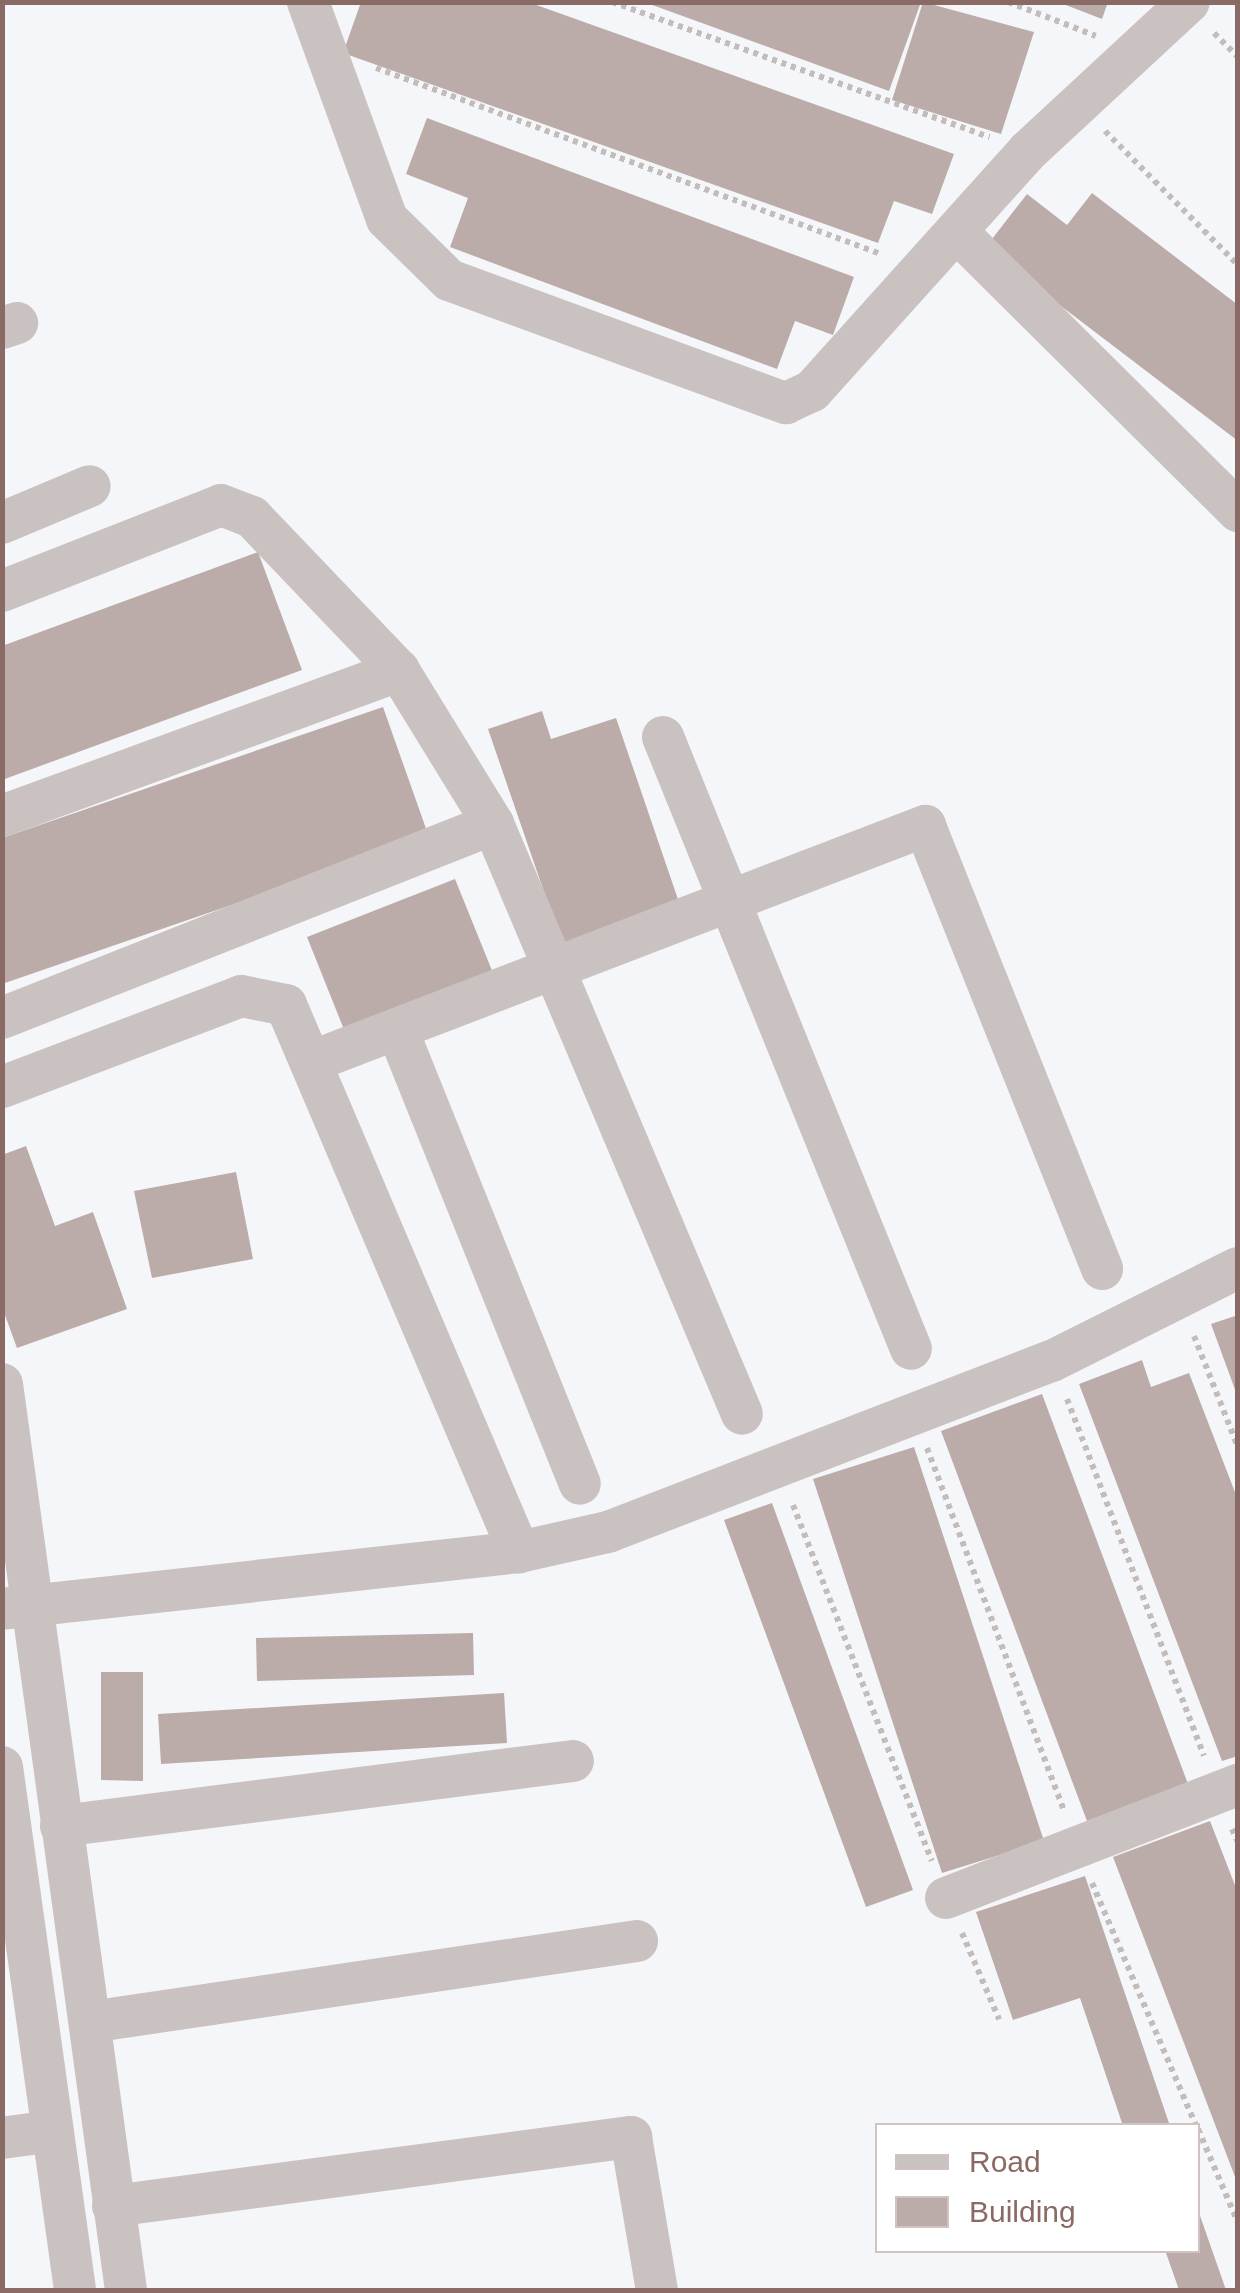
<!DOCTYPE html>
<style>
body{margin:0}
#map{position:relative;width:1240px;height:2293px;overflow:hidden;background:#f5f6f9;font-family:Arial,sans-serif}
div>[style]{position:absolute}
.building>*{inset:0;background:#bbaca9}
.path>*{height:6px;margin-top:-3px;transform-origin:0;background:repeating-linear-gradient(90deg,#c2bcbb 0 5px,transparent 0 10px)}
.minor>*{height:42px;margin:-21px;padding:0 21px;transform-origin:21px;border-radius:21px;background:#cac2c0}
span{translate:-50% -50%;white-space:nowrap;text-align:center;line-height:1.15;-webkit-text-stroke:10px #fff;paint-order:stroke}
.frame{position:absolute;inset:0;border:5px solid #8a6a64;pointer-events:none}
.legend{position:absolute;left:875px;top:2123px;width:325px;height:130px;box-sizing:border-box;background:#fff;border:2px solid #d0c3c1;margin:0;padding:12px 18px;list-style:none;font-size:30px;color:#8a6a64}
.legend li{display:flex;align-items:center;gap:20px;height:50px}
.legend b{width:50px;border:2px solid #d0c3c1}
</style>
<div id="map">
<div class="building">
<div style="clip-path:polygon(361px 2px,528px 2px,954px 154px,932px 214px,894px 201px,878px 243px,343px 53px)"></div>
<div style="clip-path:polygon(644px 2px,921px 2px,889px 91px)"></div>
<div style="clip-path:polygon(923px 2px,1034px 32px,1001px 134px,892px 100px)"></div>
<div style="clip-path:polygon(1058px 2px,1108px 2px,1102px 19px)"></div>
<div style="clip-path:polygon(427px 118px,854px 277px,833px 335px,795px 321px,777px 369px,450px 247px,468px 198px,406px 174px)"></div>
<div style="clip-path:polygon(1092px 193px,1238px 305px,1238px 441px,985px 248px,1027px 194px,1067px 225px)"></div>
<div style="clip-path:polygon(258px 552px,302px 670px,2px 780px,2px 646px)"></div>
<div style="clip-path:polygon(383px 707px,429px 837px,2px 984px,2px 838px)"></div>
<div style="clip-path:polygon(542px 711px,551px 739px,616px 718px,681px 908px,563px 947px,488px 729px)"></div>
<div style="clip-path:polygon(455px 879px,493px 973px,345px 1032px,307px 937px)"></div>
<div style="clip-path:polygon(26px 1146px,55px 1226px,93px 1212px,127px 1309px,17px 1348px,2px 1307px,2px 1155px)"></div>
<div style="clip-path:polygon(236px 1172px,253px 1259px,152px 1278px,134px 1191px)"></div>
<div style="clip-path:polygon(1238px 1315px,1238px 1395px,1237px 1395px,1211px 1324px)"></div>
<div style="clip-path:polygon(1142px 1360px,1151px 1387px,1189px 1373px,1238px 1500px,1238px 1756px,1222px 1761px,1079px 1384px)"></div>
<div style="clip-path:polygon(1042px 1394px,1188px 1784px,1087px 1821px,941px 1431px)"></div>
<div style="clip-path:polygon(914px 1447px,1044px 1841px,942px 1873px,813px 1479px)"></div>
<div style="clip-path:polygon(772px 1503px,913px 1890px,866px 1907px,724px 1520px)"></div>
<div style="clip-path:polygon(473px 1633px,474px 1675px,257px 1681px,256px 1638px)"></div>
<div style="clip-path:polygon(101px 1672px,143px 1672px,143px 1781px,101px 1780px)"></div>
<div style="clip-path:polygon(504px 1693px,507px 1743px,161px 1764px,158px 1714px)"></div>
<div style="clip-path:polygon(1210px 1821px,1238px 1893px,1237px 2182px,1113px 1857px)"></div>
<div style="clip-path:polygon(1085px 1876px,1170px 2126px,1123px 2126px,1080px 1998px,1013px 2020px,976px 1912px)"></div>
<div style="clip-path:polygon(1198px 2210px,1226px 2290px,1179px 2290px,1165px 2250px,1198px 2250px)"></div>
</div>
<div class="path">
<div style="left:612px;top:2px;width:401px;rotate:19.7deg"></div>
<div style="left:1008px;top:2px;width:94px;rotate:21.1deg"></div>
<div style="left:1214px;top:33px;width:34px;rotate:45deg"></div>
<div style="left:376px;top:68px;width:538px;rotate:20.22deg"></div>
<div style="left:1105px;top:131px;width:189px;rotate:45.2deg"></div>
<div style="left:1194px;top:1336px;width:119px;rotate:68.4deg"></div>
<div style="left:1067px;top:1399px;width:382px;rotate:69deg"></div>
<div style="left:927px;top:1448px;width:388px;rotate:69.3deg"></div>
<div style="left:793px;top:1505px;width:382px;rotate:68.7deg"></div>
<div style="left:1232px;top:1829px;width:14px;rotate:65deg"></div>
<div style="left:1092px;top:1883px;width:264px;rotate:66.8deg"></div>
<div style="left:962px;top:1933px;width:94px;rotate:66.7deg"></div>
<div style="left:1198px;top:2129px;width:102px;rotate:66.9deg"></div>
</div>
<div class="minor">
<div style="left:308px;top:2px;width:231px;rotate:70deg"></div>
<div style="left:387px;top:219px;width:87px;rotate:44.5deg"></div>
<div style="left:449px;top:280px;width:359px;rotate:20.1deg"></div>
<div style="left:786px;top:403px;width:29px;rotate:-25deg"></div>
<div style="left:812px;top:391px;width:323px;rotate:-48deg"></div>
<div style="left:1028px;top:151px;width:219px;rotate:-42.8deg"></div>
<div style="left:958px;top:233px;width:395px;rotate:44.8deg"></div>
<div style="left:2px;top:328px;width:16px;rotate:-18deg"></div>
<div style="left:2px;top:523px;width:95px;rotate:-22.8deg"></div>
<div style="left:2px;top:591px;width:235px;rotate:-21.4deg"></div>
<div style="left:221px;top:505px;width:33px;rotate:21deg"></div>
<div style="left:252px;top:517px;width:213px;rotate:46.3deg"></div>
<div style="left:399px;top:671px;width:180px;rotate:58.4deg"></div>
<div style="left:493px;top:824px;width:640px;rotate:67.12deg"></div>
<div style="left:663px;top:737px;width:660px;rotate:67.94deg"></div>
<div style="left:2px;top:816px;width:423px;rotate:-20.1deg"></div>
<div style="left:2px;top:1018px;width:528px;rotate:-21.56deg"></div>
<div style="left:397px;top:1029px;width:490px;rotate:68.1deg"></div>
<div style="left:313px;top:1061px;width:656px;rotate:-21.01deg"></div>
<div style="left:925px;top:826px;width:477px;rotate:68.2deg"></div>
<div style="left:2px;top:1087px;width:256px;rotate:-20.8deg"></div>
<div style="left:241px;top:996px;width:46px;rotate:11.3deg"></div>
<div style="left:286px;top:1005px;width:595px;rotate:66.93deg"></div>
<div style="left:2px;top:1384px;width:914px;rotate:82.21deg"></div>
<div style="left:2px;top:1609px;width:520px;rotate:-6.29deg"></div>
<div style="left:519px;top:1552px;width:91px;rotate:-12.7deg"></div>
<div style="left:608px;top:1532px;width:476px;rotate:-21.1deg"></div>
<div style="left:1052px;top:1361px;width:208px;rotate:-26.6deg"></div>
<div style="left:2px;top:1767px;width:528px;rotate:82.05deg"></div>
<div style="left:61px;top:1826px;width:516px;rotate:-7.24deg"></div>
<div style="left:946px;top:1898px;width:313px;rotate:-21.2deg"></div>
<div style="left:90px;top:2022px;width:553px;rotate:-8.42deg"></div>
<div style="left:2px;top:2138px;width:51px;rotate:-7.8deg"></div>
<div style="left:113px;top:2206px;width:523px;rotate:-7.59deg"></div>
<div style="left:631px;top:2137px;width:155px;rotate:80.4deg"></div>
</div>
<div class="frame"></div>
<ul class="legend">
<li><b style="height:12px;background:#cac2c0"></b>Road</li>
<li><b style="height:28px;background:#bbaca9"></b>Building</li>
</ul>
</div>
